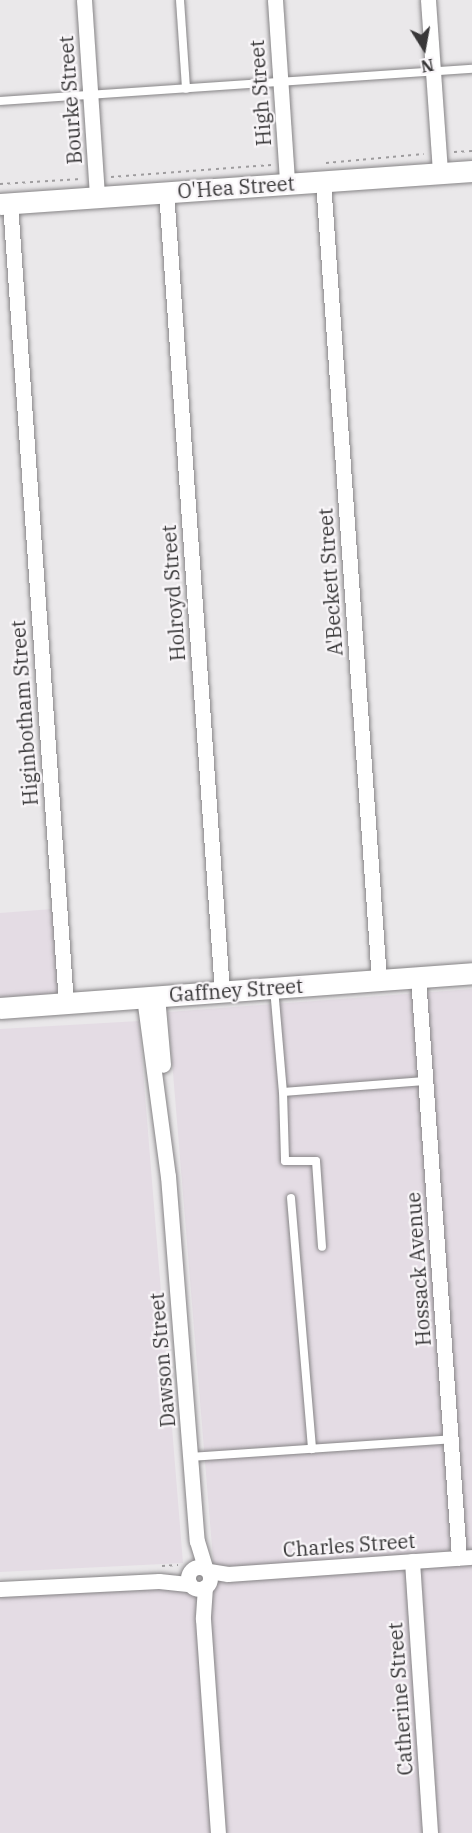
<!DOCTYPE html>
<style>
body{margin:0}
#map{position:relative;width:472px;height:1833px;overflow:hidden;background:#eae8ea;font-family:"IBM Plex Serif",serif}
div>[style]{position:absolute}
.built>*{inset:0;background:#e4dce4}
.path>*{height:2px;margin-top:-1px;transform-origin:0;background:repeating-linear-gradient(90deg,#9e9c9e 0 3px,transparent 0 7.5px)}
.roads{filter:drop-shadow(0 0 2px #868486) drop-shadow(0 0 2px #868486)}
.lane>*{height:8px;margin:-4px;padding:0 4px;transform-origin:4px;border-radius:4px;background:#fff}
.street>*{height:15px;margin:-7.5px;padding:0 7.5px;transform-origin:7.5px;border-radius:7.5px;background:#fff}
.street>.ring{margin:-7.5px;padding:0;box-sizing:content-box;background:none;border:15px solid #fff;border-radius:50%}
.secondary>*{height:21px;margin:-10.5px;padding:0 10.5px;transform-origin:10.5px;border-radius:10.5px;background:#fff}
span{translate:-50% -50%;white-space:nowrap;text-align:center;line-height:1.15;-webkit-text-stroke:4.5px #f8f5f8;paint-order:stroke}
.street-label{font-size:20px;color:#383738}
.north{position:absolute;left:394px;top:18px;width:60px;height:60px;-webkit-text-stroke:4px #f8f5f8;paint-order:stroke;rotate:169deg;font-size:16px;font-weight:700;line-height:24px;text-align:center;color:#383738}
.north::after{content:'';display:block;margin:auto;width:21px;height:27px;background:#383738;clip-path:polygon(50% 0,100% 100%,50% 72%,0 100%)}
</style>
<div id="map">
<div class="built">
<div style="clip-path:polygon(52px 909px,58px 993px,0 997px,0 913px)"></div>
<div style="clip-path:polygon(472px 989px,472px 1833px,0 1833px,0 1597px,215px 1583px,168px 1012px)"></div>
<div style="clip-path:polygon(139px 1021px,183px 1563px,0 1572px,0 1029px)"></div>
</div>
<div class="path">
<div style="left:454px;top:152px;width:18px;rotate:-3deg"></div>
<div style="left:326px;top:163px;width:98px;rotate:-5.2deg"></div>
<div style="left:111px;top:177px;width:161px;rotate:-4.3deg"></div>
<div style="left:0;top:184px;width:81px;rotate:-3.5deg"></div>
<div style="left:162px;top:1566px;width:16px;rotate:-4deg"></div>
</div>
<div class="roads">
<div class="lane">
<div style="left:180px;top:0;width:89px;rotate:86.1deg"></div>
<div style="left:0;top:101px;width:473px;rotate:-3.9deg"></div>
<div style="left:274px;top:988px;width:104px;rotate:85.1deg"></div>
<div style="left:283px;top:1092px;width:142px;rotate:-4.4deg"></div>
<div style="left:283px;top:1092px;width:69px;rotate:88.3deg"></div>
<div style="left:285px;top:1161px;width:31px"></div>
<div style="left:316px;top:1161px;width:86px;rotate:86deg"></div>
<div style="left:291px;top:1198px;width:252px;rotate:85.2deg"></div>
<div style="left:190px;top:1457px;width:262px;rotate:-3.9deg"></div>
</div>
<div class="street">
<div style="left:84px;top:0;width:197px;rotate:86.2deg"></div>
<div style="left:275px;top:0;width:183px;rotate:86.2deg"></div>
<div style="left:428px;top:0;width:173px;rotate:86deg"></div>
<div style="left:323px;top:181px;width:801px;rotate:85.99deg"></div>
<div style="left:166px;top:191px;width:803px;rotate:86deg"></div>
<div style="left:10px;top:203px;width:802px;rotate:86deg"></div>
<div style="left:418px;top:977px;width:582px;rotate:85.96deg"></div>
<div style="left:157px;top:996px;width:69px;rotate:85deg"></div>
<div style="left:144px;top:997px;width:181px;rotate:82.4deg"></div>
<div style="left:168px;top:1176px;width:366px;rotate:85.5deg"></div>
<div style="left:197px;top:1541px;width:28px;rotate:73deg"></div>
<div style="left:412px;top:1561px;width:273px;rotate:86.2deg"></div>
<div class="ring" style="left:188px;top:1567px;width:7px;height:7px"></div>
<div style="left:209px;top:1571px;width:19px;rotate:9deg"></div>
<div style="left:228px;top:1574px;width:245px;rotate:-4deg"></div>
<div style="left:205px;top:1587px;width:32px;rotate:94deg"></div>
<div style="left:203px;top:1619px;width:215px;rotate:86deg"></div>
<div style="left:0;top:1589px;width:159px;rotate:-2.9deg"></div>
<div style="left:159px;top:1581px;width:31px;rotate:6deg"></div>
</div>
<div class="secondary">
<div style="left:0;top:204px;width:473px;rotate:-4deg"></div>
<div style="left:0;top:1008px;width:473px;rotate:-4.2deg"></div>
</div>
</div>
<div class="street-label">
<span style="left:260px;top:93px;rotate:-94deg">High Street</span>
<span style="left:70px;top:100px;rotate:-94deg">Bourke Street</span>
<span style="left:236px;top:187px;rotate:-4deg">O'Hea Street</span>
<span style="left:330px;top:582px;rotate:-94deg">A'Beckett Street</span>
<span style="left:173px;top:593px;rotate:-94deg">Holroyd Street</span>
<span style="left:24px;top:713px;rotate:-94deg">Higinbotham Street</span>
<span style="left:236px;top:990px;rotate:-4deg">Gaffney Street</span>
<span style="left:418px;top:1269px;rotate:-94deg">Hossack Avenue</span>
<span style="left:162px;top:1360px;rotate:-95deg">Dawson Street</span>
<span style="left:349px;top:1545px;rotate:-4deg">Charles Street</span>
<span style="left:400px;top:1699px;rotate:-94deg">Catherine Street</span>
</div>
<div class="north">N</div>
</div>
